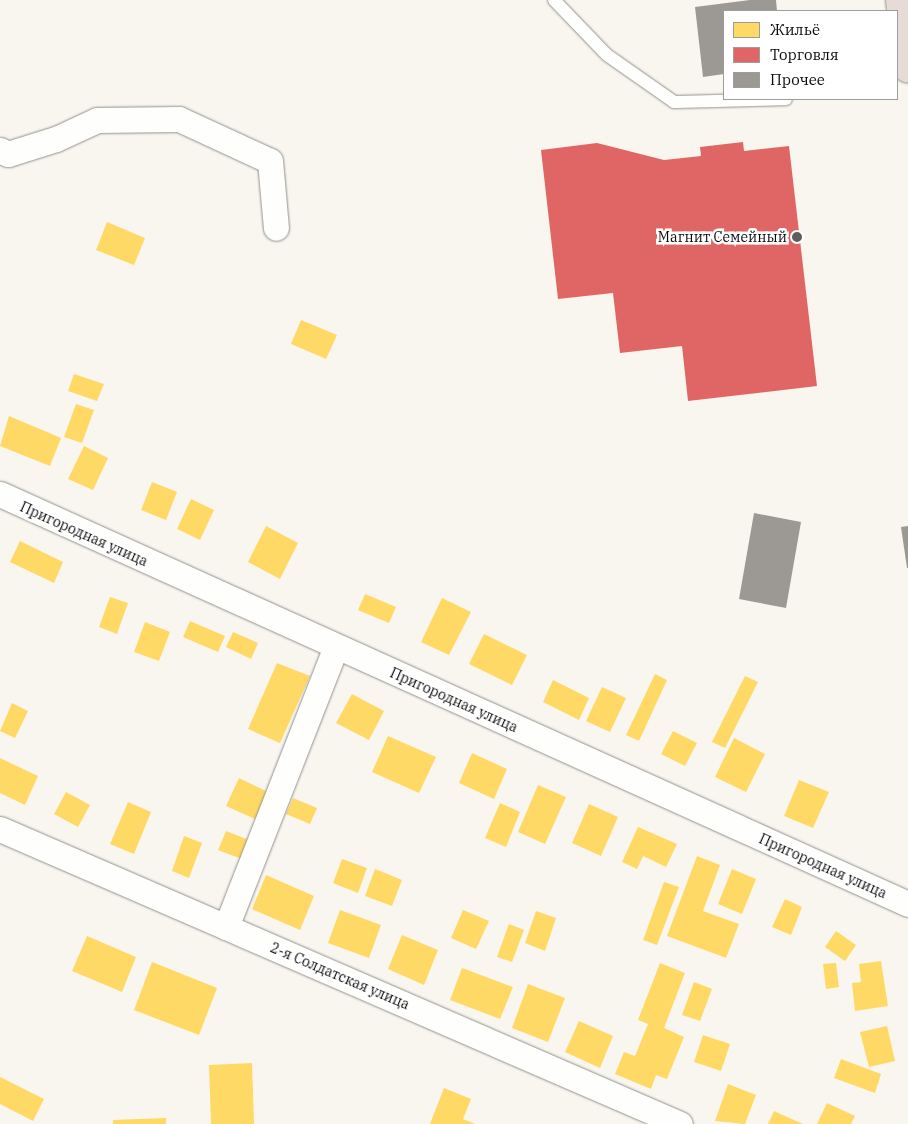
<!DOCTYPE html>
<meta charset="utf-8">
<style>
body{margin:0}
#map{position:relative;width:908px;height:1124px;overflow:hidden;background:#f9f6ef;font-family:"IBM Plex Serif",serif}
div>[style]{position:absolute}
.homes>*{inset:0;background:#ffd966}
.shops>*{inset:0;background:#e06666}
.building>*{inset:0;background:#9c9995}
.roads{filter:drop-shadow(0 0 1px #92918e) drop-shadow(0 0 1px #92918e)}
.lane>*{height:12px;margin:-6px;padding:0 6px;transform-origin:6px;border-radius:6px;background:#fefefd}
.street>*{height:25px;margin:-12.5px;padding:0 12.5px;transform-origin:12.5px;border-radius:12.5px;background:#fefefd}
.highway>*{height:28px;margin:-14px;padding:0 14px;transform-origin:14px;border-radius:14px;background:#e7dbd6}
.dots>*{width:14px;height:14px;translate:-50% -50%;box-sizing:border-box;border:2px solid #fff;border-radius:50%}
span{translate:-50% -50%;white-space:nowrap;text-align:center;line-height:1.15;-webkit-text-stroke:5px #fff;paint-order:stroke}
.poi-label{font-size:14px;color:#0b0b0b}
.right{translate:-100% -50%;text-align:right}
.street-label{font-size:14px;color:#0b0b0b}
.legend{position:absolute;left:723px;top:10px;width:175px;height:90px;box-sizing:border-box;background:#fff;border:1px solid #9d9d9d;margin:0;padding:6px 9px;list-style:none;font-size:15px;color:#0b0b0b}
.legend li{display:flex;align-items:center;gap:10px;height:25px}
.legend b{width:25px;border:1px solid #9d9d9d}
</style>
<div id="map">
<div class="homes">
<div style="clip-path:polygon(107px 222px,145px 238px,134px 265px,96px 250px)"></div>
<div style="clip-path:polygon(301px 320px,337px 335px,326px 359px,291px 344px)"></div>
<div style="clip-path:polygon(74px 374px,104px 384px,97px 401px,68px 391px)"></div>
<div style="clip-path:polygon(76px 404px,94px 410px,82px 443px,64px 437px)"></div>
<div style="clip-path:polygon(9px 416px,61px 438px,50px 466px,0 446px)"></div>
<div style="clip-path:polygon(84px 446px,108px 458px,93px 490px,68px 479px)"></div>
<div style="clip-path:polygon(152px 482px,177px 492px,166px 520px,141px 510px)"></div>
<div style="clip-path:polygon(191px 499px,214px 510px,200px 540px,177px 529px)"></div>
<div style="clip-path:polygon(266px 526px,298px 543px,280px 579px,248px 562px)"></div>
<div style="clip-path:polygon(20px 541px,63px 562px,54px 583px,10px 562px)"></div>
<div style="clip-path:polygon(365px 594px,396px 607px,389px 623px,358px 610px)"></div>
<div style="clip-path:polygon(110px 597px,128px 603px,117px 634px,99px 627px)"></div>
<div style="clip-path:polygon(442px 598px,471px 612px,449px 655px,421px 642px)"></div>
<div style="clip-path:polygon(190px 621px,225px 636px,218px 652px,183px 637px)"></div>
<div style="clip-path:polygon(145px 622px,170px 632px,159px 661px,134px 652px)"></div>
<div style="clip-path:polygon(233px 632px,258px 643px,251px 659px,226px 647px)"></div>
<div style="clip-path:polygon(484px 634px,527px 655px,512px 685px,469px 664px)"></div>
<div style="clip-path:polygon(277px 663px,310px 676px,280px 743px,248px 729px)"></div>
<div style="clip-path:polygon(655px 674px,667px 680px,639px 741px,626px 735px)"></div>
<div style="clip-path:polygon(745px 676px,758px 682px,725px 748px,712px 742px)"></div>
<div style="clip-path:polygon(553px 680px,589px 698px,579px 720px,543px 702px)"></div>
<div style="clip-path:polygon(602px 687px,626px 698px,610px 732px,586px 721px)"></div>
<div style="clip-path:polygon(352px 694px,384px 711px,369px 740px,336px 723px)"></div>
<div style="clip-path:polygon(12px 703px,28px 711px,15px 738px,0 731px)"></div>
<div style="clip-path:polygon(673px 731px,697px 743px,685px 766px,661px 754px)"></div>
<div style="clip-path:polygon(388px 736px,436px 757px,419px 793px,372px 772px)"></div>
<div style="clip-path:polygon(734px 738px,765px 754px,746px 792px,715px 777px)"></div>
<div style="clip-path:polygon(472px 753px,507px 769px,494px 799px,459px 783px)"></div>
<div style="clip-path:polygon(0 758px,38px 776px,25px 805px,0 793px)"></div>
<div style="clip-path:polygon(239px 778px,268px 792px,255px 819px,226px 806px)"></div>
<div style="clip-path:polygon(799px 780px,829px 792px,813px 828px,784px 816px)"></div>
<div style="clip-path:polygon(538px 785px,566px 797px,545px 844px,518px 832px)"></div>
<div style="clip-path:polygon(66px 792px,90px 805px,78px 827px,54px 814px)"></div>
<div style="clip-path:polygon(293px 798px,317px 808px,310px 824px,286px 814px)"></div>
<div style="clip-path:polygon(128px 802px,151px 812px,134px 854px,110px 844px)"></div>
<div style="clip-path:polygon(500px 803px,520px 812px,506px 847px,485px 838px)"></div>
<div style="clip-path:polygon(589px 804px,618px 817px,601px 856px,572px 843px)"></div>
<div style="clip-path:polygon(638px 827px,677px 844px,666px 867px,643px 856px,637px 869px,622px 862px)"></div>
<div style="clip-path:polygon(226px 831px,254px 842px,247px 861px,218px 850px)"></div>
<div style="clip-path:polygon(184px 836px,202px 843px,189px 878px,172px 871px)"></div>
<div style="clip-path:polygon(697px 856px,720px 865px,703px 911px,739px 924px,726px 958px,667px 936px)"></div>
<div style="clip-path:polygon(342px 859px,367px 868px,358px 893px,333px 883px)"></div>
<div style="clip-path:polygon(375px 869px,402px 880px,392px 906px,365px 896px)"></div>
<div style="clip-path:polygon(732px 869px,756px 879px,742px 914px,718px 904px)"></div>
<div style="clip-path:polygon(266px 875px,314px 896px,300px 930px,252px 909px)"></div>
<div style="clip-path:polygon(664px 882px,679px 887px,657px 945px,643px 940px)"></div>
<div style="clip-path:polygon(785px 899px,802px 907px,791px 935px,772px 927px)"></div>
<div style="clip-path:polygon(340px 910px,381px 925px,369px 958px,328px 943px)"></div>
<div style="clip-path:polygon(463px 910px,489px 921px,476px 949px,451px 938px)"></div>
<div style="clip-path:polygon(536px 911px,556px 918px,545px 951px,525px 943px)"></div>
<div style="clip-path:polygon(509px 924px,524px 930px,512px 962px,497px 957px)"></div>
<div style="clip-path:polygon(836px 931px,856px 945px,845px 961px,825px 947px)"></div>
<div style="clip-path:polygon(402px 935px,438px 950px,424px 985px,388px 969px)"></div>
<div style="clip-path:polygon(87px 936px,136px 957px,122px 992px,72px 971px)"></div>
<div style="clip-path:polygon(881px 961px,888px 1006px,855px 1011px,852px 983px,861px 982px,859px 964px)"></div>
<div style="clip-path:polygon(152px 962px,217px 988px,199px 1035px,134px 1010px)"></div>
<div style="clip-path:polygon(660px 963px,685px 973px,664px 1028px,684px 1037px,667px 1079px,656px 1075px,651px 1089px,615px 1074px,624px 1052px,635px 1056px,648px 1024px,638px 1020px)"></div>
<div style="clip-path:polygon(836px 963px,839px 987px,826px 989px,823px 964px)"></div>
<div style="clip-path:polygon(462px 968px,513px 987px,500px 1019px,450px 1000px)"></div>
<div style="clip-path:polygon(694px 982px,712px 989px,700px 1021px,682px 1015px)"></div>
<div style="clip-path:polygon(528px 984px,565px 998px,548px 1042px,512px 1028px)"></div>
<div style="clip-path:polygon(579px 1021px,613px 1036px,600px 1068px,565px 1052px)"></div>
<div style="clip-path:polygon(887px 1026px,895px 1061px,869px 1067px,860px 1032px)"></div>
<div style="clip-path:polygon(703px 1035px,730px 1044px,721px 1071px,694px 1062px)"></div>
<div style="clip-path:polygon(841px 1059px,881px 1074px,875px 1093px,834px 1078px)"></div>
<div style="clip-path:polygon(252px 1063px,254px 1124px,211px 1124px,209px 1065px)"></div>
<div style="clip-path:polygon(0 1077px,44px 1099px,33px 1121px,0 1104px)"></div>
<div style="clip-path:polygon(728px 1084px,756px 1095px,745px 1124px,715px 1121px)"></div>
<div style="clip-path:polygon(444px 1088px,471px 1099px,463px 1119px,475px 1124px,430px 1124px)"></div>
<div style="clip-path:polygon(827px 1103px,855px 1116px,851px 1124px,817px 1124px)"></div>
<div style="clip-path:polygon(774px 1111px,803px 1124px,768px 1124px)"></div>
<div style="clip-path:polygon(166px 1118px,166px 1124px,113px 1124px,113px 1120px)"></div>
</div>
<div class="shops">
<div style="clip-path:polygon(743px 142px,744px 151px,789px 146px,817px 386px,688px 401px,682px 346px,620px 353px,613px 293px,558px 299px,541px 150px,597px 143px,664px 160px,701px 156px,700px 147px)"></div>
</div>
<div class="building">
<div style="clip-path:polygon(750px 0,776px 0,777px 11px,724px 11px,724px 74px,703px 77px,695px 7px)"></div>
<div style="clip-path:polygon(754px 513px,801px 522px,786px 608px,739px 599px)"></div>
<div style="clip-path:polygon(908px 526px,908px 568px,907px 568px,901px 527px)"></div>
</div>
<div class="roads">
<div class="lane">
<div style="left:554px;top:0;width:76px;rotate:46.1deg"></div>
<div style="left:607px;top:55px;width:82px;rotate:35deg"></div>
<div style="left:674px;top:102px;width:112px;rotate:-1.5deg"></div>
</div>
<div class="street">
<div style="left:0;top:150px;width:9px;rotate:27deg"></div>
<div style="left:8px;top:154px;width:50px;rotate:-17.4deg"></div>
<div style="left:56px;top:139px;width:45px;rotate:-24.9deg"></div>
<div style="left:97px;top:120px;width:82px;rotate:-0.7deg"></div>
<div style="left:179px;top:119px;width:100px;rotate:24.8deg"></div>
<div style="left:270px;top:161px;width:67px;rotate:84.9deg"></div>
<div style="left:0;top:494px;width:996px;rotate:24.3deg"></div>
<div style="left:0;top:829px;width:741px;rotate:23.45deg"></div>
<div style="left:226px;top:927px;width:301px;rotate:-68.6deg"></div>
</div>
<div class="highway">
<div style="left:900px;top:0;width:69px;rotate:83.4deg"></div>
</div>
</div>
<div class="dots">
<div style="left:797px;top:237px;background:#5e5d5b"></div>
</div>
<div class="poi-label">
<span class="right" style="left:787px;top:237px">Магнит Семейный</span>
</div>
<div class="street-label">
<span style="left:84px;top:534px;rotate:24deg">Пригородная улица</span>
<span style="left:454px;top:700px;rotate:24deg">Пригородная улица</span>
<span style="left:823px;top:866px;rotate:24deg">Пригородная улица</span>
<span style="left:340px;top:976px;rotate:23deg">2-я Солдатская улица</span>
</div>
<ul class="legend">
<li><b style="height:14px;background:#ffd966"></b>Жильё</li>
<li><b style="height:14px;background:#e06666"></b>Торговля</li>
<li><b style="height:14px;background:#9c9995"></b>Прочее</li>
</ul>
</div>
